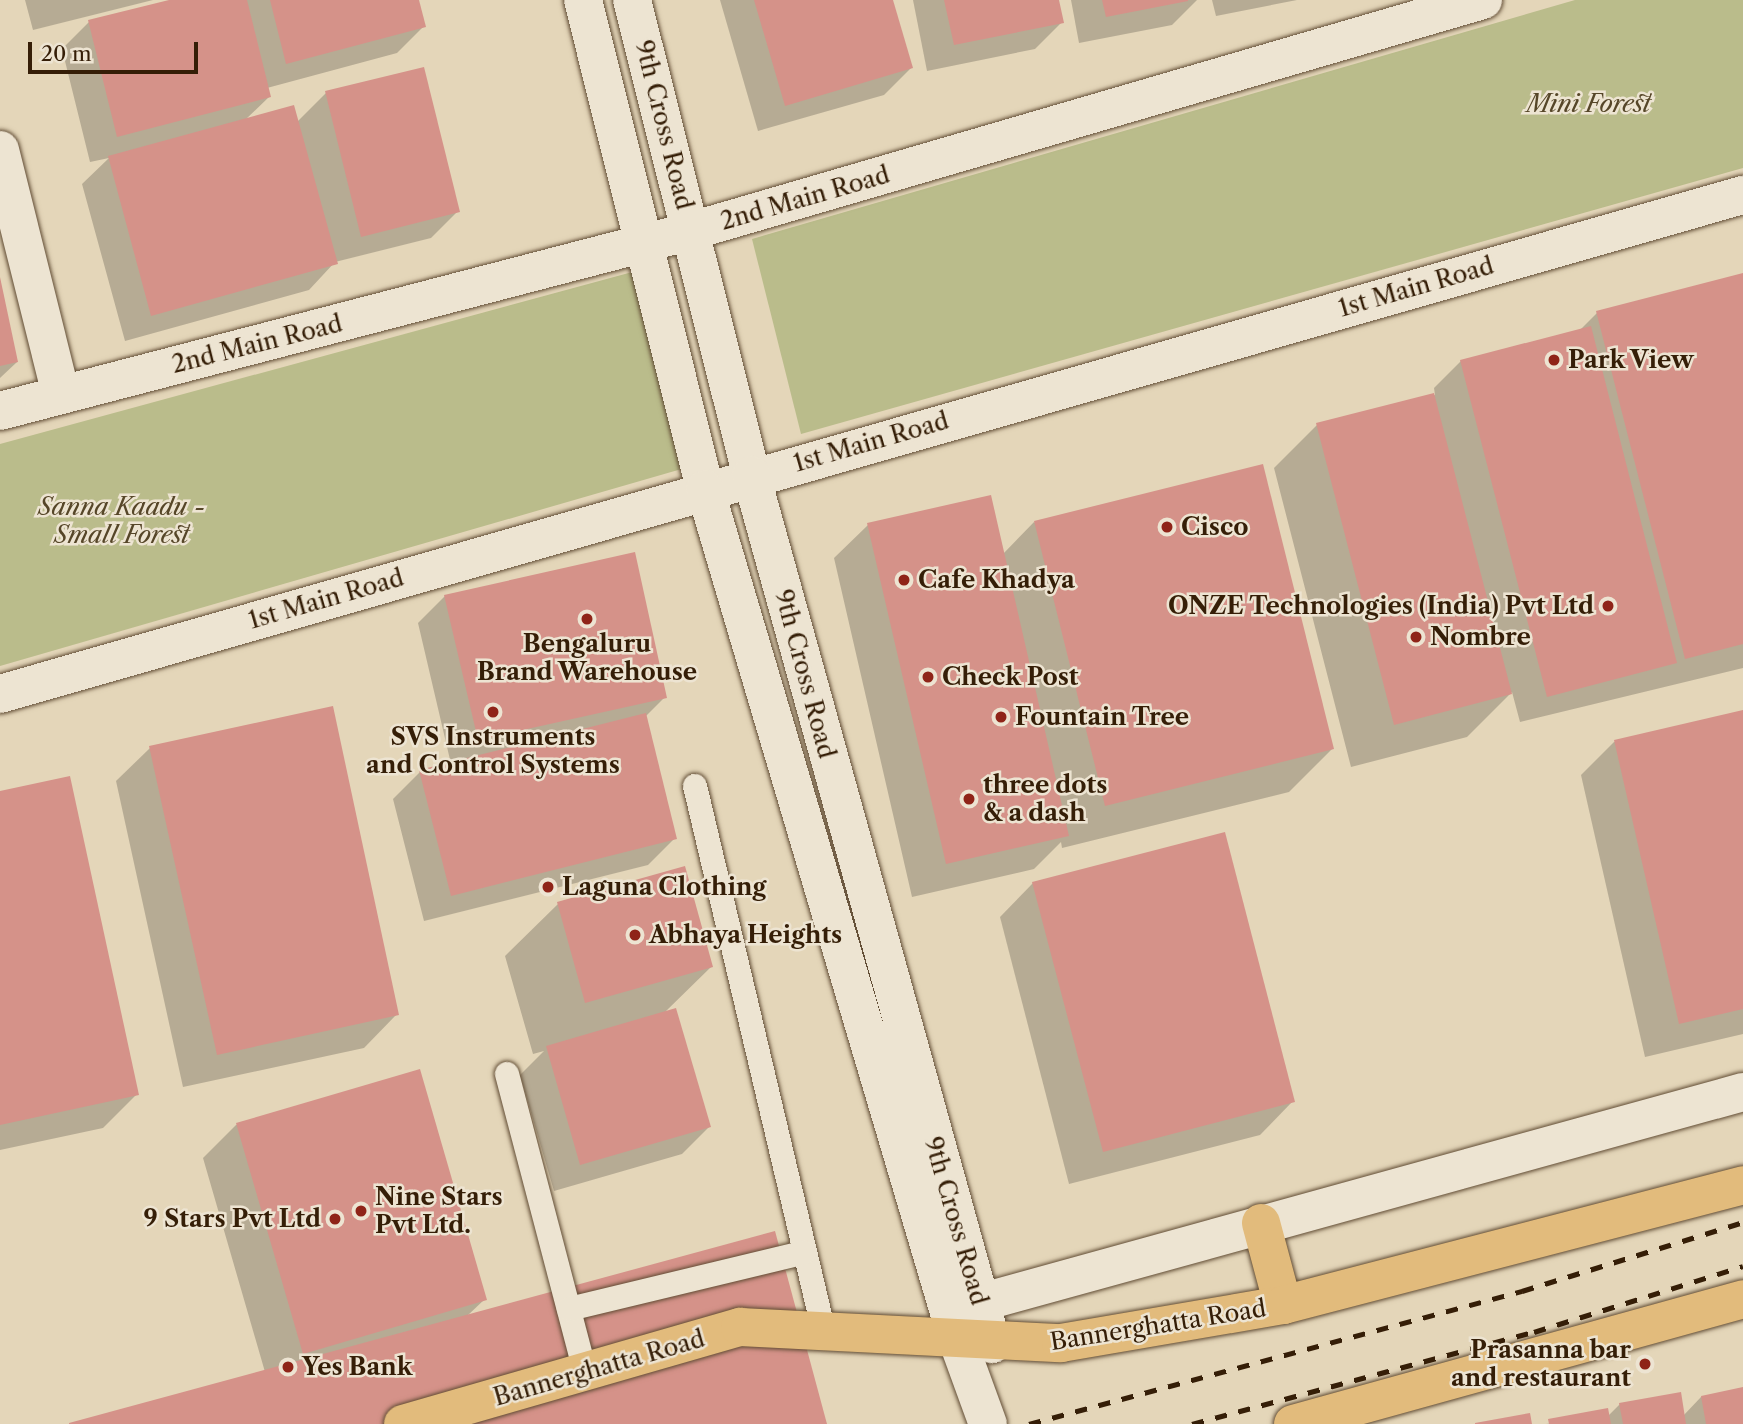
<!DOCTYPE html>
<style>
body{margin:0}
#map{position:relative;width:1743px;height:1424px;overflow:hidden;background:#e4d6b9;font-family:"Libre Caslon Text",serif}
div>[style]{position:absolute}
.green>*{inset:0;background:#babc8b}
.shadow>*{inset:0;background:#0003}
.building>*{inset:0;background:#d59289}
.roads{filter:drop-shadow(0 0 2px #614c34) drop-shadow(0 0 2px #614c34)}
.service>*{height:24px;margin:-12px;padding:0 12px;transform-origin:12px;border-radius:12px;background:#ede4d2}
.minor>*{height:38px;margin:-19px;padding:0 19px;transform-origin:19px;border-radius:19px;background:#ede4d2}
.tertiary>*{height:38px;margin:-19px;padding:0 19px;transform-origin:19px;border-radius:19px;background:#ede4d2}
.secondary>*{height:38px;margin:-19px;padding:0 19px;transform-origin:19px;border-radius:19px;background:#ede4d2}
.trunk>*{height:38px;margin:-19px;padding:0 19px;transform-origin:19px;border-radius:19px;background:#e2bb7c}
.rail>*{height:5px;margin-top:-2.5px;transform-origin:0;background:repeating-linear-gradient(90deg,#351e07 0 12px,transparent 0 24px)}
.dots>*{width:19px;height:19px;translate:-50% -50%;box-sizing:border-box;border:4px solid #ede4d2;border-radius:50%}
span{translate:-50% -50%;white-space:nowrap;text-align:center;line-height:1.15;-webkit-text-stroke:5px #ede4d2;paint-order:stroke}
.park-label{font-size:24px;color:#564628;font-style:italic}
.street-label{font-size:24px;color:#351e07}
.poi-label{font-size:24px;color:#351e07;font-weight:700}
.left{translate:0 -50%;text-align:left}
.right{translate:-100% -50%;text-align:right}
.scale{position:absolute;left:28px;top:42px;width:170px;height:32px;box-sizing:border-box;border:4px solid #351e07;border-top:0;padding-left:9px;font-size:21px;line-height:24px;white-space:nowrap;color:#351e07;-webkit-text-stroke:5px #ede4d2;paint-order:stroke}
</style>
<div id="map">
<div class="green">
<div style="clip-path:polygon(1575px 0,1743px 0,1743px 168px,801px 434px,752px 239px)"></div>
<div style="clip-path:polygon(636px 271px,685px 468px,0 666px,0 444px)"></div>
</div>
<div class="shadow">
<div style="clip-path:polygon(25px 0,153px 0,33px 30px)"></div>
<div style="clip-path:polygon(176px 0,417px 0,424px 26px,397px 53px,267px 88px,269px 97px,245px 120px,297px 122px,326px 93px,458px 211px,431px 238px,335px 262px,309px 290px,125px 341px,82px 184px,109px 158px,90px 162px,62px 49px,89px 22px)"></div>
<div style="clip-path:polygon(720px 0,891px 0,911px 68px,884px 95px,758px 131px)"></div>
<div style="clip-path:polygon(913px 0,1058px 0,1062px 22px,1035px 49px,927px 71px)"></div>
<div style="clip-path:polygon(1071px 0,1197px 0,1172px 25px,1079px 43px)"></div>
<div style="clip-path:polygon(1212px 0,1297px 0,1216px 16px)"></div>
<div style="clip-path:polygon(1743px 278px,1743px 668px,1520px 722px,1512px 692px,1467px 737px,1351px 767px,1274px 468px,1317px 425px,1435px 395px,1434px 388px,1461px 361px,1579px 331px,1597px 313px)"></div>
<div style="clip-path:polygon(0 280px,17px 362px,0 378px)"></div>
<div style="clip-path:polygon(1034px 522px,1332px 749px,1289px 792px,1062px 848px,1061px 842px,1034px 869px,912px 897px,834px 558px,868px 525px,1003px 554px)"></div>
<div style="clip-path:polygon(445px 596px,665px 697px,645px 717px,675px 838px,648px 865px,424px 921px,393px 799px,420px 772px,451px 764px,418px 623px)"></div>
<div style="clip-path:polygon(1743px 712px,1743px 1034px,1645px 1057px,1581px 775px,1614px 742px)"></div>
<div style="clip-path:polygon(150px 748px,397px 1014px,364px 1048px,183px 1087px,116px 781px)"></div>
<div style="clip-path:polygon(0 793px,137px 1094px,103px 1128px,0 1150px)"></div>
<div style="clip-path:polygon(1033px 883px,1293px 1101px,1260px 1135px,1069px 1184px,1000px 917px)"></div>
<div style="clip-path:polygon(558px 904px,711px 967px,664px 1013px,709px 1127px,682px 1154px,554px 1191px,520px 1075px,544px 1051px,533px 1054px,505px 956px)"></div>
<div style="clip-path:polygon(419px 1071px,485px 1299px,467px 1316px,825px 1424px,72px 1424px,265px 1372px,203px 1158px,236px 1125px)"></div>
<div style="clip-path:polygon(1743px 1389px,1743px 1424px,1546px 1424px,1608px 1416px,1620px 1404px,1683px 1416px,1701px 1397px)"></div>
</div>
<div class="building">
<div style="clip-path:polygon(169px 0,247px 0,271px 97px,117px 137px,88px 20px)"></div>
<div style="clip-path:polygon(270px 0,419px 0,426px 27px,286px 64px)"></div>
<div style="clip-path:polygon(754px 0,893px 0,913px 68px,785px 106px)"></div>
<div style="clip-path:polygon(944px 0,1059px 0,1064px 23px,954px 45px)"></div>
<div style="clip-path:polygon(1102px 0,1188px 0,1188px 1px,1106px 17px)"></div>
<div style="clip-path:polygon(424px 67px,460px 212px,361px 237px,325px 91px)"></div>
<div style="clip-path:polygon(294px 105px,338px 264px,151px 316px,108px 156px)"></div>
<div style="clip-path:polygon(1743px 273px,1743px 644px,1685px 659px,1596px 311px)"></div>
<div style="clip-path:polygon(0 277px,18px 362px,0 366px)"></div>
<div style="clip-path:polygon(1591px 326px,1677px 663px,1547px 697px,1460px 360px)"></div>
<div style="clip-path:polygon(1434px 393px,1512px 694px,1394px 725px,1316px 423px)"></div>
<div style="clip-path:polygon(1263px 464px,1334px 749px,1105px 806px,1034px 521px)"></div>
<div style="clip-path:polygon(991px 495px,1069px 836px,946px 864px,867px 523px)"></div>
<div style="clip-path:polygon(635px 552px,667px 698px,478px 740px,444px 595px)"></div>
<div style="clip-path:polygon(333px 706px,399px 1015px,217px 1055px,149px 746px)"></div>
<div style="clip-path:polygon(1743px 710px,1743px 1009px,1679px 1024px,1614px 740px)"></div>
<div style="clip-path:polygon(646px 713px,677px 839px,451px 896px,419px 770px)"></div>
<div style="clip-path:polygon(70px 776px,139px 1095px,0 1125px,0 791px)"></div>
<div style="clip-path:polygon(1225px 832px,1295px 1102px,1103px 1152px,1032px 882px)"></div>
<div style="clip-path:polygon(685px 866px,713px 967px,585px 1003px,557px 902px)"></div>
<div style="clip-path:polygon(676px 1008px,711px 1127px,580px 1165px,546px 1046px)"></div>
<div style="clip-path:polygon(420px 1069px,487px 1300px,303px 1354px,236px 1123px)"></div>
<div style="clip-path:polygon(775px 1231px,827px 1424px,69px 1424px,69px 1423px)"></div>
<div style="clip-path:polygon(1743px 1387px,1743px 1424px,1706px 1424px,1701px 1396px)"></div>
<div style="clip-path:polygon(1681px 1392px,1686px 1424px,1623px 1424px,1619px 1403px)"></div>
<div style="clip-path:polygon(1608px 1408px,1611px 1424px,1549px 1424px,1548px 1419px)"></div>
<div style="clip-path:polygon(1530px 1413px,1532px 1424px,1475px 1424px,1475px 1423px)"></div>
</div>
<div class="roads">
<div class="service">
<div style="left:695px;top:786px;width:561px;rotate:76.71deg"></div>
<div style="left:507px;top:1074px;width:307px;rotate:75.3deg"></div>
<div style="left:569px;top:1309px;width:241px;rotate:-13.5deg"></div>
</div>
<div class="minor">
<div style="left:0;top:150px;width:252px;rotate:76deg"></div>
<div style="left:0;top:411px;width:714px;rotate:-14.6deg"></div>
<div style="left:691px;top:231px;width:825px;rotate:-16.26deg"></div>
<div style="left:0;top:694px;width:1813px;rotate:-15.98deg"></div>
</div>
<div class="tertiary">
<div style="left:979px;top:1303px;width:793px;rotate:-15.44deg"></div>
</div>
<div class="secondary">
<div style="left:583px;top:0;width:504px;rotate:75.99deg"></div>
<div style="left:705px;top:489px;width:887px;rotate:73.49deg"></div>
<div style="left:957px;top:1339px;width:90px;rotate:70deg"></div>
<div style="left:632px;top:0;width:490px;rotate:75.9deg"></div>
<div style="left:751px;top:475px;width:902px;rotate:74.5deg"></div>
</div>
<div class="trunk">
<div style="left:1261px;top:1223px;width:85px;rotate:75deg"></div>
<div style="left:403px;top:1424px;width:351px;rotate:-16.1deg"></div>
<div style="left:740px;top:1327px;width:321px;rotate:2.9deg"></div>
<div style="left:1061px;top:1343px;width:225px;rotate:-9.7deg"></div>
<div style="left:1283px;top:1305px;width:475px;rotate:-14.6deg"></div>
<div style="left:1293px;top:1424px;width:467px;rotate:-15.5deg"></div>
</div>
</div>
<div class="rail">
<div style="left:1029px;top:1424px;width:511px;rotate:-15.1deg"></div>
<div style="left:1522px;top:1291px;width:232px;rotate:-17.3deg"></div>
<div style="left:1192px;top:1424px;width:354px;rotate:-15.1deg"></div>
<div style="left:1534px;top:1332px;width:219px;rotate:-17.5deg"></div>
</div>
<div class="dots">
<div style="left:1554px;top:360px;background:#8f2418"></div>
<div style="left:1167px;top:527px;background:#8f2418"></div>
<div style="left:904px;top:580px;background:#8f2418"></div>
<div style="left:1608px;top:606px;background:#8f2418"></div>
<div style="left:587px;top:619px;background:#8f2418"></div>
<div style="left:1416px;top:637px;background:#8f2418"></div>
<div style="left:928px;top:677px;background:#8f2418"></div>
<div style="left:493px;top:712px;background:#8f2418"></div>
<div style="left:1001px;top:717px;background:#8f2418"></div>
<div style="left:969px;top:799px;background:#8f2418"></div>
<div style="left:548px;top:887px;background:#8f2418"></div>
<div style="left:635px;top:935px;background:#8f2418"></div>
<div style="left:361px;top:1211px;background:#8f2418"></div>
<div style="left:335px;top:1219px;background:#8f2418"></div>
<div style="left:1645px;top:1364px;background:#8f2418"></div>
<div style="left:288px;top:1367px;background:#8f2418"></div>
</div>
<div class="park-label">
<span style="left:1589px;top:104px">Mini Forest</span>
<span style="left:122px;top:521px">Sanna Kaadu -<br>Small Forest</span>
</div>
<div class="street-label">
<span style="left:664px;top:125px;rotate:76deg">9th Cross Road</span>
<span style="left:805px;top:198px;rotate:-16deg">2nd Main Road</span>
<span style="left:1416px;top:287px;rotate:-16deg">1st Main Road</span>
<span style="left:257px;top:344px;rotate:-14deg">2nd Main Road</span>
<span style="left:871px;top:442px;rotate:-16deg">1st Main Road</span>
<span style="left:326px;top:599px;rotate:-16deg">1st Main Road</span>
<span style="left:805px;top:674px;rotate:75deg">9th Cross Road</span>
<span style="left:956px;top:1221px;rotate:74deg">9th Cross Road</span>
<span style="left:1158px;top:1325px;rotate:-9deg">Bannerghatta Road</span>
<span style="left:599px;top:1368px;rotate:-16deg">Bannerghatta Road</span>
</div>
<div class="poi-label">
<span class="left" style="left:1568px;top:360px">Park View</span>
<span class="left" style="left:1181px;top:527px">Cisco</span>
<span class="left" style="left:918px;top:580px">Cafe Khadya</span>
<span class="right" style="left:1594px;top:606px">ONZE Technologies (India) Pvt Ltd</span>
<span class="left" style="left:1430px;top:637px">Nombre</span>
<span style="left:587px;top:658px">Bengaluru<br>Brand Warehouse</span>
<span class="left" style="left:942px;top:677px">Check Post</span>
<span class="left" style="left:1015px;top:717px">Fountain Tree</span>
<span style="left:493px;top:751px">SVS Instruments<br>and Control Systems</span>
<span class="left" style="left:983px;top:799px">three dots<br>&amp; a dash</span>
<span class="left" style="left:562px;top:887px">Laguna Clothing</span>
<span class="left" style="left:649px;top:935px">Abhaya Heights</span>
<span class="left" style="left:375px;top:1211px">Nine Stars<br>Pvt Ltd.</span>
<span class="right" style="left:321px;top:1219px">9 Stars Pvt Ltd</span>
<span class="right" style="left:1631px;top:1364px">Prasanna bar<br>and restaurant</span>
<span class="left" style="left:302px;top:1367px">Yes Bank</span>
</div>
<div class="scale">20 m</div>
</div>
